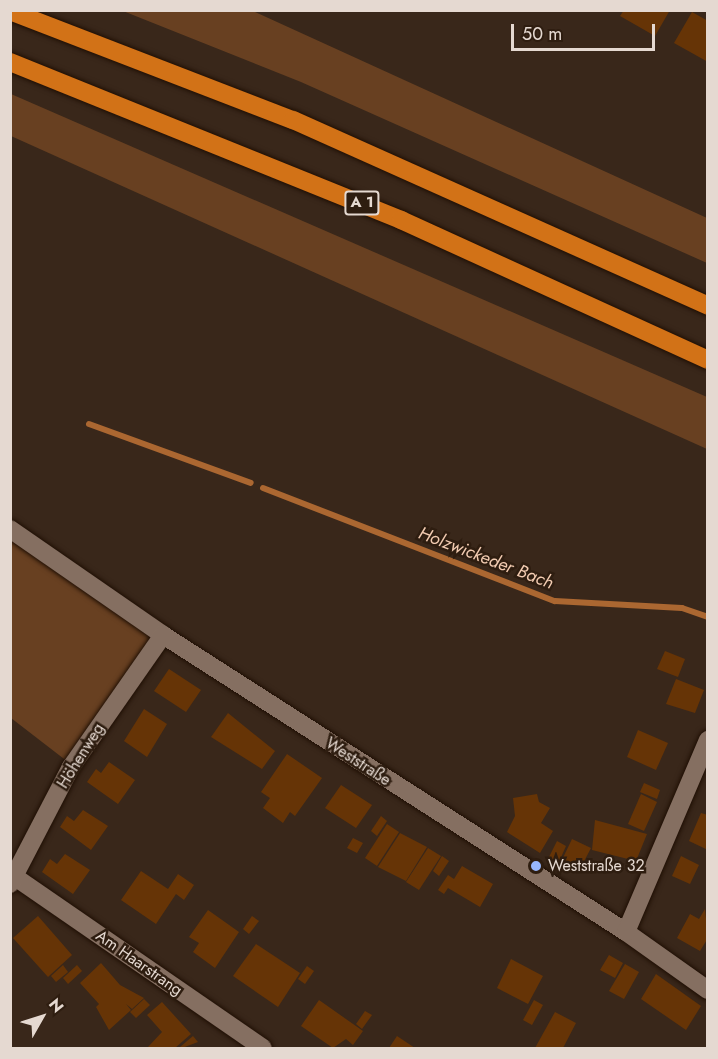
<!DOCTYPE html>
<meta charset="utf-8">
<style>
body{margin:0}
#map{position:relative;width:718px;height:1059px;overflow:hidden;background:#39271a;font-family:Jost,sans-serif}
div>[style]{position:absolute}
.green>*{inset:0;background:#684021}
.stream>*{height:6px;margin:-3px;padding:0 3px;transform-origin:3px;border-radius:3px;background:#ab6731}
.building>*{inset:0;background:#663406}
.roads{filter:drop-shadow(0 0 2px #1f0f04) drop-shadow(0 0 2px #1f0f04)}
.minor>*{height:18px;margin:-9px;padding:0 9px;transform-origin:9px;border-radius:9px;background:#856f61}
.highway>*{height:18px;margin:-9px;padding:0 9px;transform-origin:9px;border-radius:9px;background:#d27217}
.dots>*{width:16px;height:16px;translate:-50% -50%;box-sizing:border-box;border:3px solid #2e1d10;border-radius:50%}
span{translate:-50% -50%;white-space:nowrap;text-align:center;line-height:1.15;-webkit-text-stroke:5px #2e1d10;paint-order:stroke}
.shield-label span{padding:2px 4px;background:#2e1d10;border:2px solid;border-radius:4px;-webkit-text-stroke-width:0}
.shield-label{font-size:15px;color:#e5d9d1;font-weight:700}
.street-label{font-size:16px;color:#e5d9d1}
.poi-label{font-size:16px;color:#e5d9d1}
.left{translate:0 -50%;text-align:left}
.water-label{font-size:18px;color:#f2cbb1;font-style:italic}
.frame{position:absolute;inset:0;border:12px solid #e5d9d1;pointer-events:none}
.north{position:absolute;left:12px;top:987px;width:60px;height:60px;-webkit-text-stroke:4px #2e1d10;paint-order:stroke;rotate:51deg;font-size:16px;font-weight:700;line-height:24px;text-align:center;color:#e5d9d1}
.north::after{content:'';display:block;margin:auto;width:21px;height:27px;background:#e5d9d1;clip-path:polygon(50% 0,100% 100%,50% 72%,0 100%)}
.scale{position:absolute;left:511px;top:24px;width:144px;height:27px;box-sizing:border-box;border:3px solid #e5d9d1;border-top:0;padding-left:8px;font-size:18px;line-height:21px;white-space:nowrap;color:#e5d9d1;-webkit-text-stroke:4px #2e1d10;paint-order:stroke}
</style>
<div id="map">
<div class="green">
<div style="clip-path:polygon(123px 11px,253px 11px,707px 218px,707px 263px,301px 82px)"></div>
<div style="clip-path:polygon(11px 94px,707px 397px,707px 449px,11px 136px)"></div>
<div style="clip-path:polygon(10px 537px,154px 638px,68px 762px,11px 718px)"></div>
</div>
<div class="stream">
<div style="left:89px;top:424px;width:172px;rotate:20deg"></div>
<div style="left:263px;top:488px;width:313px;rotate:21.2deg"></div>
<div style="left:555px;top:601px;width:127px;rotate:3.2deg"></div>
<div style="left:682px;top:608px;width:28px;rotate:19deg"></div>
</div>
<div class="building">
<div style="clip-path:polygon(624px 10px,670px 10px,655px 36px,620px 16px)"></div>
<div style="clip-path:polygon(692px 12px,708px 21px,708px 62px,674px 43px)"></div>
<div style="clip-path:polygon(665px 651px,685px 659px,678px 677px,657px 669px)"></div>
<div style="clip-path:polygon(169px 669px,201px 690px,186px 712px,154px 691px)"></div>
<div style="clip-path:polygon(676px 679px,704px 690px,695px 713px,666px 704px)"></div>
<div style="clip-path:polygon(144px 709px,167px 724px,147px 757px,124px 741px)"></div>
<div style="clip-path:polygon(228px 713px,275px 751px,262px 769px,211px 737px)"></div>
<div style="clip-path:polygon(638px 730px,668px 743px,656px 770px,627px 757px)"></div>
<div style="clip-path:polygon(287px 754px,322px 778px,295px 816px,290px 812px,283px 823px,263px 808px,270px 798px,261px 792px)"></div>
<div style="clip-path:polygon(109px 762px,135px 780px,118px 804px,87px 782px,96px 769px,101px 773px)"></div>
<div style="clip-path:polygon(644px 783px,660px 790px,657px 799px,640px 792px)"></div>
<div style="clip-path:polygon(341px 785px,372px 805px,356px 828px,325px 808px)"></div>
<div style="clip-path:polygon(537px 794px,539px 802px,550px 808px,541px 823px,553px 831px,540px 853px,507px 832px,515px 816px,513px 798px)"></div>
<div style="clip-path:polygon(641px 794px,657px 802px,644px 831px,628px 824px)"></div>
<div style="clip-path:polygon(83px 810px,108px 826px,91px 850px,60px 827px,67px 816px,74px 821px)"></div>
<div style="clip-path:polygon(701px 813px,708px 815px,708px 850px,689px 841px)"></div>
<div style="clip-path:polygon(381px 816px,387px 821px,377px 836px,371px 831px)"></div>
<div style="clip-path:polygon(595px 820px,647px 834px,636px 861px,592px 850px)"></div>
<div style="clip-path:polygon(387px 824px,399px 832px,377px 866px,365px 858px)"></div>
<div style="clip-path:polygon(400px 833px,427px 847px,406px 881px,378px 867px)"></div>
<div style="clip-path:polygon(353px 838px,363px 843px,357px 853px,347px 848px)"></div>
<div style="clip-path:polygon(572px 839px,591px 848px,578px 873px,560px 864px)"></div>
<div style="clip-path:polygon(557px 841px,566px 846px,559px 862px,549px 857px)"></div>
<div style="clip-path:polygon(428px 848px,441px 856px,419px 890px,406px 882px)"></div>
<div style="clip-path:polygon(65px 854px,90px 870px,73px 894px,42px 872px,50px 859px,57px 864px)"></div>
<div style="clip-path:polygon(442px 856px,449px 861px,439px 876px,433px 871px)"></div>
<div style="clip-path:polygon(681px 856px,699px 865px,690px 884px,672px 876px)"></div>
<div style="clip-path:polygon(462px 866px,493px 884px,480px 907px,448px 888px,444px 894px,438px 890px,448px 875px,454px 879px)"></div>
<div style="clip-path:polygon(141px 871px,168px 889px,178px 874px,194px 885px,184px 900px,176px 894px,156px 924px,121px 900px)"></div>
<div style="clip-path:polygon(705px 909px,708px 938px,700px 951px,677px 938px,690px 914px,699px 919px)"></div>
<div style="clip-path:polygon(208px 910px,239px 932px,215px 968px,193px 952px,199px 943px,189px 937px)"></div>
<div style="clip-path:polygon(38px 916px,72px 955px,48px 977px,13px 938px)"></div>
<div style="clip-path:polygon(252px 916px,259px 921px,249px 934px,243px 929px)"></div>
<div style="clip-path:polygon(256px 944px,300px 973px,278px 1007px,233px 976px)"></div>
<div style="clip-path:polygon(609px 955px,623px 963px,615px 978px,600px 970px)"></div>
<div style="clip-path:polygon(511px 959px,543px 976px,528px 1004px,497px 988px)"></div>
<div style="clip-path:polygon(101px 963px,120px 985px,144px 998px,132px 1009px,126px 1004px,131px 1010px,109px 1030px,96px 1007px,99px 1004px,80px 983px)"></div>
<div style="clip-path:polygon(625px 964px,639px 972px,624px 999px,609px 991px)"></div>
<div style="clip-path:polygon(63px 965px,68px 972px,56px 982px,51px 976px)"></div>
<div style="clip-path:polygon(77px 965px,82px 971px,68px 984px,63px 978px)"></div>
<div style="clip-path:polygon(307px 966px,314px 971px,305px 984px,298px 979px)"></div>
<div style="clip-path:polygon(656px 974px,701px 1006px,686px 1030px,641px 999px)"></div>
<div style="clip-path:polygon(144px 999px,150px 1005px,136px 1018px,130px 1012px)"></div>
<div style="clip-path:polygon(319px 1000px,363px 1031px,353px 1045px,346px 1039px,333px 1048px,301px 1026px)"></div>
<div style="clip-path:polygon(534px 1000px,543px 1005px,532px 1025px,523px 1020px)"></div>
<div style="clip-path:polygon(162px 1002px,191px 1034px,175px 1048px,148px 1047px,162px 1032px,147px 1015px)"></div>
<div style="clip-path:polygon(365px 1011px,372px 1015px,362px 1029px,356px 1024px)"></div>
<div style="clip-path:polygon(555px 1012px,576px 1023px,563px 1048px,535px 1048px)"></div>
<div style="clip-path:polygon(193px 1036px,198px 1042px,182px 1048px,180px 1047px)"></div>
<div style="clip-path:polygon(397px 1036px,415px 1048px,389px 1048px)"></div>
</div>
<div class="roads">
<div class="minor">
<div style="left:10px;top:529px;width:186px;rotate:34.7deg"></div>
<div style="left:163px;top:635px;width:550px;rotate:32.68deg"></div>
<div style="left:626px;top:932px;width:100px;rotate:35.3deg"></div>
<div style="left:15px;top:877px;width:301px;rotate:34.6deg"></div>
<div style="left:10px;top:884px;width:132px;rotate:-62.5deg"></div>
<div style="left:71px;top:767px;width:161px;rotate:-55.1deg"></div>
<div style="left:626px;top:932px;width:209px;rotate:-66.9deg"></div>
</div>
<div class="highway">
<div style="left:10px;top:11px;width:303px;rotate:21.1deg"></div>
<div style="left:293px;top:120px;width:455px;rotate:24.1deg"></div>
<div style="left:10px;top:62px;width:422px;rotate:22deg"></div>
<div style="left:401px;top:220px;width:337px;rotate:24.5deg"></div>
</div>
</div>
<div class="dots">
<div style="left:536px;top:866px;background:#97b6fd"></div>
</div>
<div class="shield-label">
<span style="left:362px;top:203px">A 1</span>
</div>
<div class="street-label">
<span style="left:81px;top:756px;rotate:-58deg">Höhenweg</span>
<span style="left:358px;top:762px;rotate:33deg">Weststraße</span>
<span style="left:139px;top:963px;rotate:35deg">Am Haarstrang</span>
</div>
<div class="poi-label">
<span class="left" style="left:548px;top:866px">Weststraße 32</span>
</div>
<div class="water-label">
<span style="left:486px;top:558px;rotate:21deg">Holzwickeder Bach</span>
</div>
<div class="frame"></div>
<div class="north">N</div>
<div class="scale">50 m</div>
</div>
